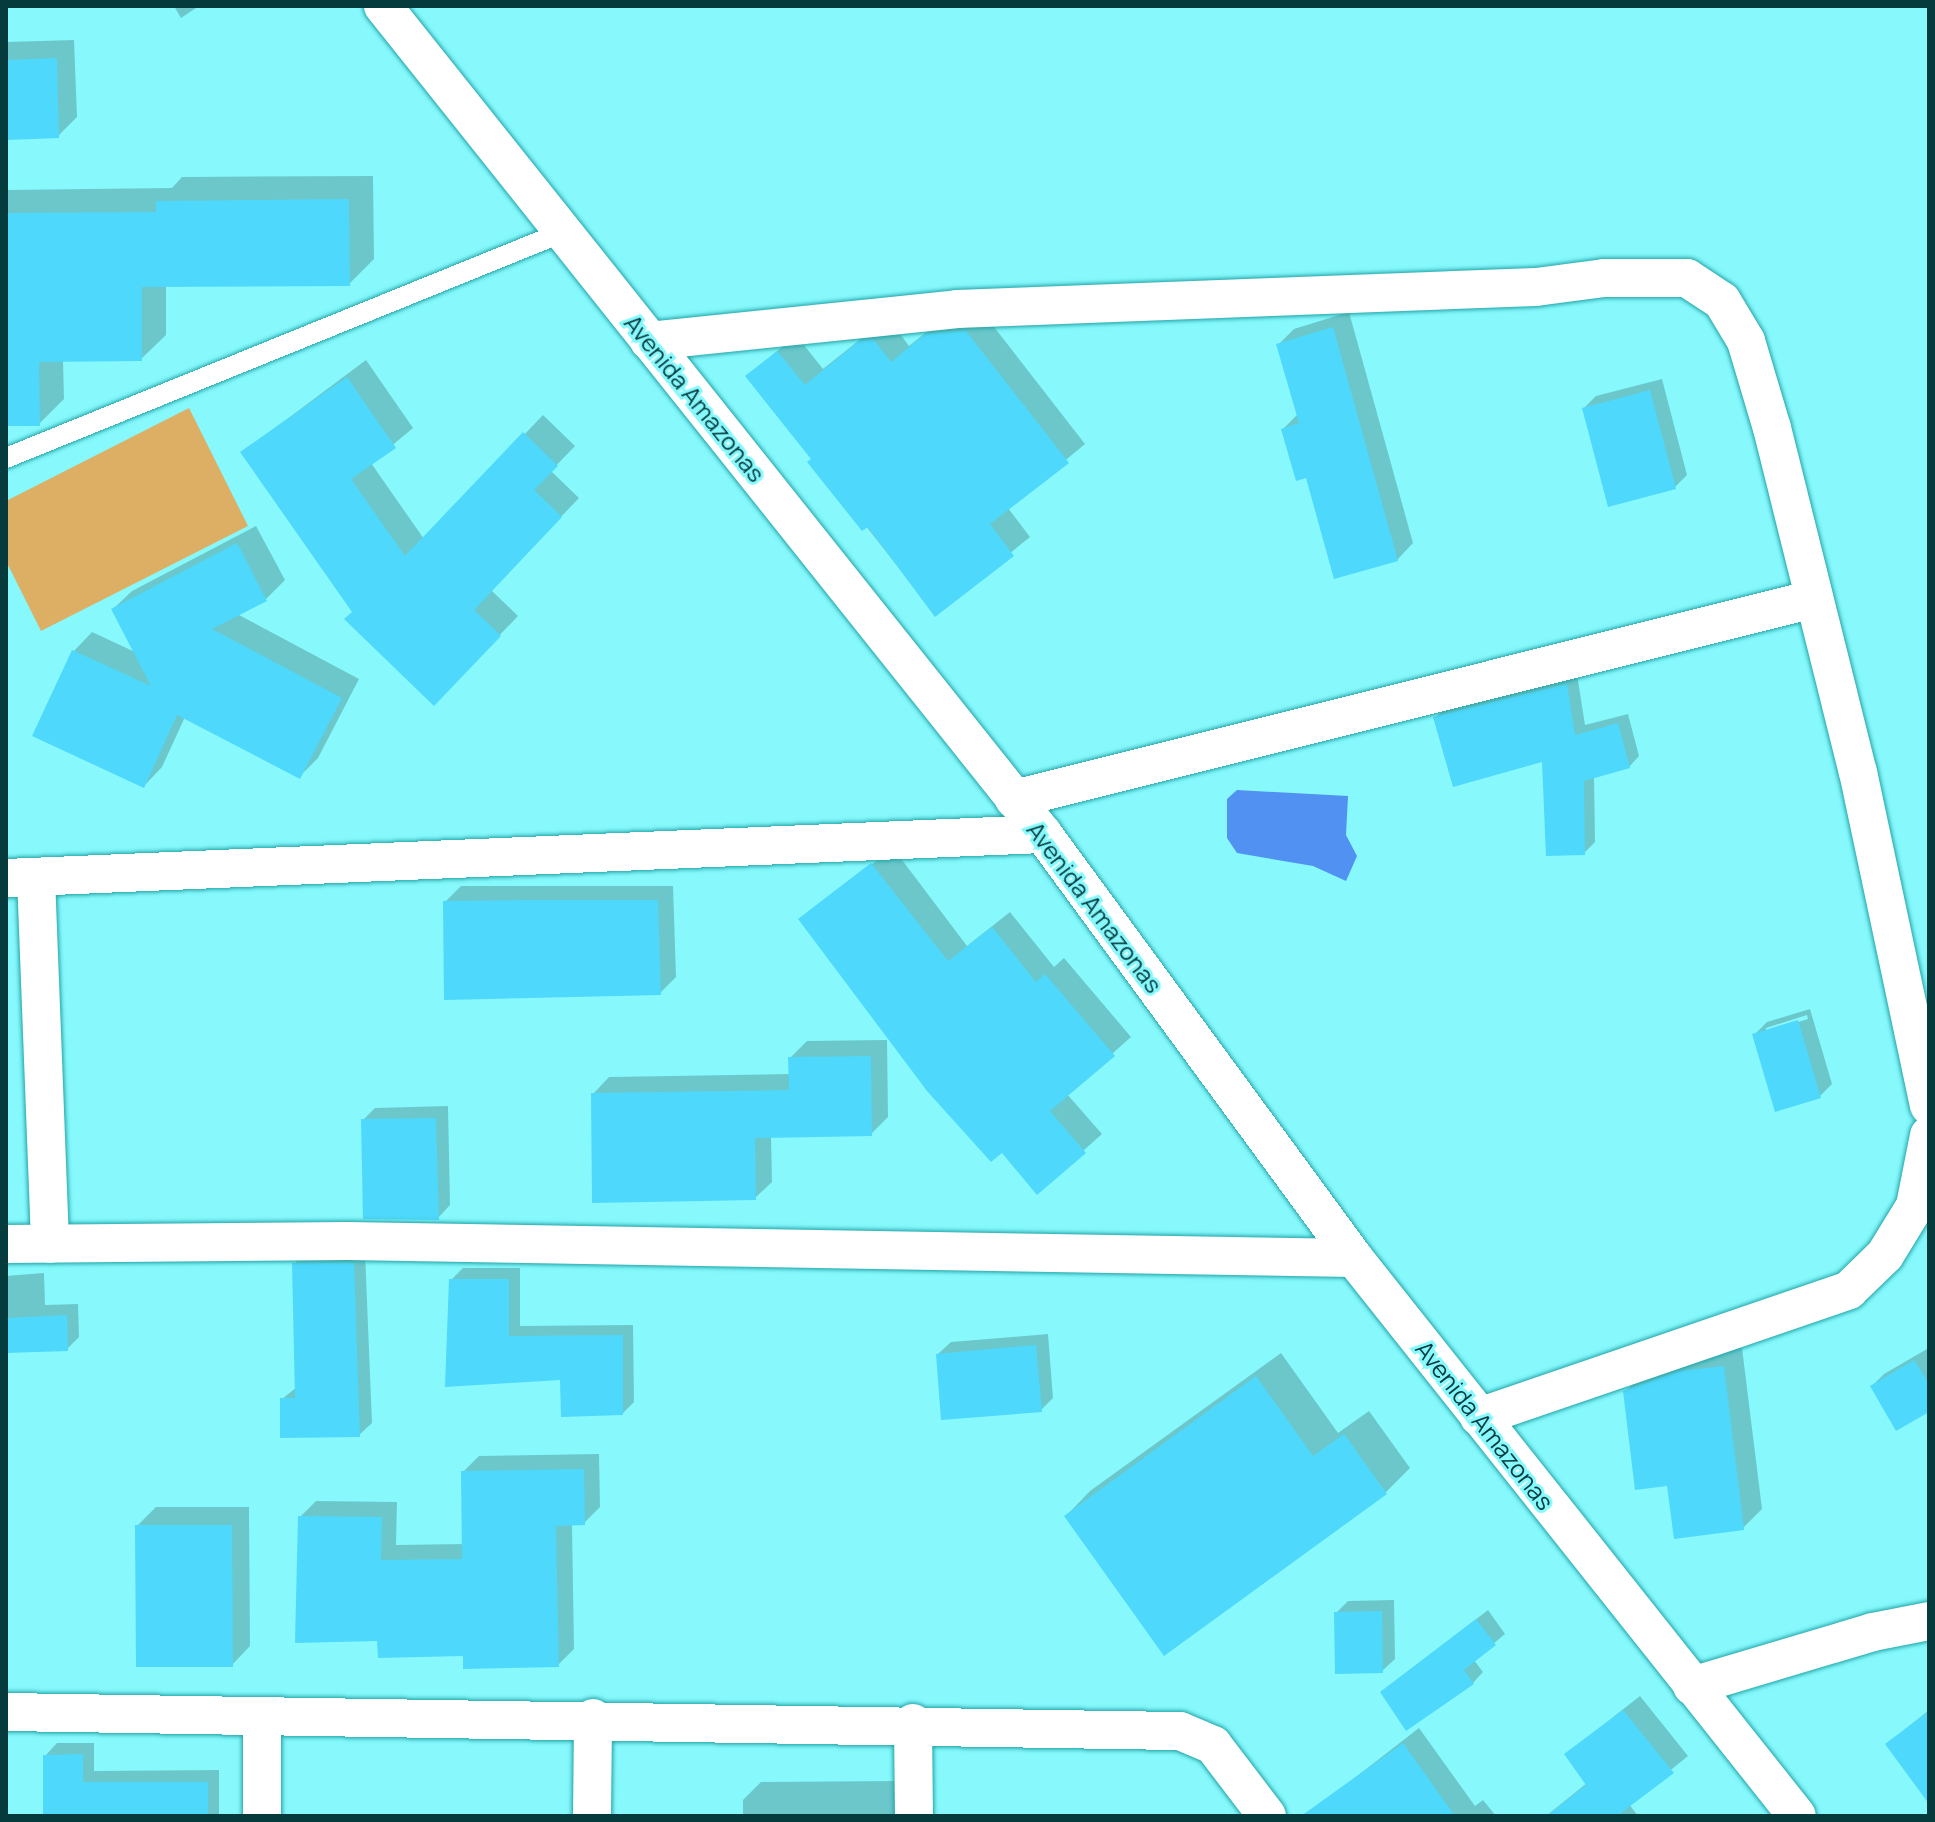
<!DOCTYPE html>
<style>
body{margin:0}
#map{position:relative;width:1935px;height:1822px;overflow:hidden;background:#87f9fd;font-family:Manrope,sans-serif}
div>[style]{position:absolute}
.green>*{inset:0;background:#dcaf65}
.water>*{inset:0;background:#5191f1}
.shadow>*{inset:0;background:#0003}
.building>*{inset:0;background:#4ed8fb}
.roads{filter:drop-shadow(0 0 2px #22a4a8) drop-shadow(0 0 2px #22a4a8)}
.service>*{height:20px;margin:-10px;padding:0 10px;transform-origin:10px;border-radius:10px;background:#fff}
.minor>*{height:38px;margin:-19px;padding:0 19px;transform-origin:19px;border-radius:19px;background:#fff}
span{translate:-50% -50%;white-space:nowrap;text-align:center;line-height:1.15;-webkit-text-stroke:6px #87f9fd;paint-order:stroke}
.street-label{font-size:24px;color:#053b3d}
.frame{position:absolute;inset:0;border:8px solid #053b3d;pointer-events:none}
</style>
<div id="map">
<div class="green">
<div style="clip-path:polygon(189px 408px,248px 526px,41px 631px,6px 561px,6px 501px)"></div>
</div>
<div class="water">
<div style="clip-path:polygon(1237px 790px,1348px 796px,1346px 835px,1357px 856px,1346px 881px,1313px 866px,1237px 853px,1227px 838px,1227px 799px)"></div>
</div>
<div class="shadow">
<div style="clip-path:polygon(174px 6px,199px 6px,181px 18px)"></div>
<div style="clip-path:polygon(74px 40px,77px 117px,58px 136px,6px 137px,6px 42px)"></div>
<div style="clip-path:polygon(373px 176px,374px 259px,349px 284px,166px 285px,166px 335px,141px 359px,63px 360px,64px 399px,39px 424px,6px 424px,6px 190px,172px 188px,182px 177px)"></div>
<div style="clip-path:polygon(1349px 312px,1413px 543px,1397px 560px,1308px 476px,1283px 429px,1298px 414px,1278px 345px,1294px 329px)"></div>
<div style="clip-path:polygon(984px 314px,1085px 444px,1008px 508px,1030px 537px,935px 614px,748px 376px,796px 335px,823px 369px,878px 325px,892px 323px,909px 346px,944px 318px)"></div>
<div style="clip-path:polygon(366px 360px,413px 428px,371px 463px,424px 539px,543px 415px,575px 446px,551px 471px,579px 498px,491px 590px,518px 616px,452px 685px,354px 612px,243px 452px)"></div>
<div style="clip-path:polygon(1662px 379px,1687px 475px,1675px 487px,1584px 408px,1596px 396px)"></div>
<div style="clip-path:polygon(256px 526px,285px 580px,266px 599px,237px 614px,359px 679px,318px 758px,299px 777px,185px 717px,162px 767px,144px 786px,35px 735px,74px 651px,92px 632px,135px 652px,113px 609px,132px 591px)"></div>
<div style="clip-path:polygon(1577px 674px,1585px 725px,1628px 714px,1639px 756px,1629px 767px,1594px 776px,1595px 842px,1584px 853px,1544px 759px,1435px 718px,1446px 707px)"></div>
<div style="clip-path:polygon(893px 848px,967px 946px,1010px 912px,1054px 967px,1064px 958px,1131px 1037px,1067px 1094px,1102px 1134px,1037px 1192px,801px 919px)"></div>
<div style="clip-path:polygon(461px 886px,673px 886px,676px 977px,660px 993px,445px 902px)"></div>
<div style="clip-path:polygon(evenodd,1810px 1009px,1832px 1084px,1820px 1096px,1754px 1035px,1767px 1022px,1810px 1009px,1807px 1015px,1808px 1019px,1766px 1032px,1766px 1028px,1807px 1015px)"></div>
<div style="clip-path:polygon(887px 1040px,888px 1117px,871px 1134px,771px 1136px,772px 1182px,755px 1198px,593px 1094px,609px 1077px,791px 1074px,790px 1058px,807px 1041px)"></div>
<div style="clip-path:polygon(448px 1106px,450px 1205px,438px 1218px,363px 1120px,375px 1108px)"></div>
<div style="clip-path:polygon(306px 1252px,365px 1252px,372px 1423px,359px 1435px,282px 1399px,297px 1387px,294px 1264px)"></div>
<div style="clip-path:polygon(463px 1268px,520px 1268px,520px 1326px,633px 1325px,634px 1402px,623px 1413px,562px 1378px,448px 1385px,451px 1280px)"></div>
<div style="clip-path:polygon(44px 1273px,45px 1305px,78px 1304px,79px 1337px,67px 1349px,6px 1351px,6px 1276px)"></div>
<div style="clip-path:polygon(1048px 1334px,1053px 1398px,1041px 1410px,938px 1354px,951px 1342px)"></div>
<div style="clip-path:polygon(1742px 1348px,1762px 1509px,1743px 1528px,1625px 1392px,1644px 1373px,1700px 1353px)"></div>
<div style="clip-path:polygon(1927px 1349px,1929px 1409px,1872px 1386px,1884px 1374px)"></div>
<div style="clip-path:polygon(1281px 1353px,1338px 1433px,1369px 1411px,1410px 1468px,1386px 1492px,1164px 1654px,1066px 1516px,1090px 1491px)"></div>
<div style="clip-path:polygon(599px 1454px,600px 1507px,584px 1523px,572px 1524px,574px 1649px,558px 1665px,379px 1639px,300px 1517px,316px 1501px,397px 1502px,396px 1545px,464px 1544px,463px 1472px,479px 1456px)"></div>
<div style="clip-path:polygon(156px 1507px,249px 1507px,250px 1646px,232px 1665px,137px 1526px)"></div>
<div style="clip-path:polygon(1394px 1600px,1395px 1659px,1382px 1671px,1336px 1613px,1348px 1601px)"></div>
<div style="clip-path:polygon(1488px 1610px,1505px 1634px,1474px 1660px,1483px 1672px,1473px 1683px,1382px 1692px)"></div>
<div style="clip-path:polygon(1640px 1696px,1688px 1756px,1629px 1804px,1638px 1816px,1546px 1816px,1587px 1783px,1566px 1754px)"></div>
<div style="clip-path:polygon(1929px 1710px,1929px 1790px,1887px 1744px)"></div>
<div style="clip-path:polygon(1419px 1728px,1475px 1806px,1483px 1800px,1496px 1816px,1344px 1816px,1330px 1797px)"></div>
<div style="clip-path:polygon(57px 1743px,94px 1743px,94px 1771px,219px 1770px,219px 1816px,45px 1816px,45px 1756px)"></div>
<div style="clip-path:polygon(898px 1781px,898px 1816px,743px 1816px,743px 1800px,761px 1782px)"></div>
</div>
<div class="building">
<div style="clip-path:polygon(57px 58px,59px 138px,6px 140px,6px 60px)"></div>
<div style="clip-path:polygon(349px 199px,350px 286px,142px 287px,142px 361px,39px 362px,40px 426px,6px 426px,6px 213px,156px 212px,156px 201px)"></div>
<div style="clip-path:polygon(1333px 327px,1398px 561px,1334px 579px,1306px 478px,1296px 481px,1281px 429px,1299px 423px,1276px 344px)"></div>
<div style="clip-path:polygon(966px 331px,1069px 463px,990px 524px,1014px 556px,935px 617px,868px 527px,862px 531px,807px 462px,811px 459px,745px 376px,777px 351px,805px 385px,859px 341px,874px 340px,891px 362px,925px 334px)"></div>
<div style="clip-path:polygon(347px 377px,396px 448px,351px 479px,405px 556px,523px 432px,558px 466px,534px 490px,562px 517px,474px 610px,501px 636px,434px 706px,344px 619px,352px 612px,240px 452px)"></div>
<div style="clip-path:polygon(1650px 390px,1676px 489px,1608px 507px,1582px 408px)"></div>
<div style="clip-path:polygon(237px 543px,267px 601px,212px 629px,342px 698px,300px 779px,177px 715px,144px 788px,32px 736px,72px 650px,151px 686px,111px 609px)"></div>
<div style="clip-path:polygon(1567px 684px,1575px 735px,1618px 723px,1630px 768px,1584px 781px,1585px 855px,1546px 856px,1542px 762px,1453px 787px,1433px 717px)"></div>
<div style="clip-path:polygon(871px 863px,948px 961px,992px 927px,1036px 982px,1045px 974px,1115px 1056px,1050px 1111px,1086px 1153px,1037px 1195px,1002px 1153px,991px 1162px,927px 1091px,798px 919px)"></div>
<div style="clip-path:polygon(520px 900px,658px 900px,661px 995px,444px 1000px,443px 901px)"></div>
<div style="clip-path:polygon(1798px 1020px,1821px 1098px,1775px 1112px,1752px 1034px)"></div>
<div style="clip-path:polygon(871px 1056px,872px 1136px,755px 1138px,756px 1200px,592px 1203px,591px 1093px,789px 1090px,788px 1057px)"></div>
<div style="clip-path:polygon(436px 1118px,439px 1220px,363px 1219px,361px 1119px)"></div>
<div style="clip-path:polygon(292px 1263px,354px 1263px,360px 1437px,280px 1438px,280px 1398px,295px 1398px)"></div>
<div style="clip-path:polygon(449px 1279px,509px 1279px,509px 1336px,623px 1335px,623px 1415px,561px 1417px,560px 1380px,445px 1387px)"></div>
<div style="clip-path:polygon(67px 1315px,68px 1351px,6px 1353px,6px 1318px)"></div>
<div style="clip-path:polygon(1036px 1345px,1042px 1412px,941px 1420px,936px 1354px)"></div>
<div style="clip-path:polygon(1914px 1360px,1929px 1384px,1929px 1412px,1896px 1431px,1870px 1386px)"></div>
<div style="clip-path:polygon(1724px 1366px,1744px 1530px,1674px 1539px,1667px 1486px,1635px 1490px,1623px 1391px,1680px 1371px)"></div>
<div style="clip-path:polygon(1256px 1376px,1313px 1456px,1344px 1434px,1387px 1494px,1164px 1656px,1064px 1516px)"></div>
<div style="clip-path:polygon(584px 1469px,585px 1525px,556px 1526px,559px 1667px,463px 1669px,463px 1656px,378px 1658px,377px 1641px,295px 1643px,298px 1516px,382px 1517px,381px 1560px,462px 1559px,461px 1471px)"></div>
<div style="clip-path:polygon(135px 1525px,232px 1525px,233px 1667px,136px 1667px)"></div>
<div style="clip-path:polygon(1382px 1611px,1383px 1673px,1335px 1674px,1334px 1612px)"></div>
<div style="clip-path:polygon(1476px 1619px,1496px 1645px,1464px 1670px,1474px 1684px,1406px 1731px,1380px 1692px)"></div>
<div style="clip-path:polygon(1623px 1710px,1674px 1773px,1617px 1816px,1547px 1816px,1586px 1785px,1564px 1754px)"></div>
<div style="clip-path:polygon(1929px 1711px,1929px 1804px,1885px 1744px)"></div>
<div style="clip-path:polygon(1403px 1743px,1455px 1816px,1301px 1816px)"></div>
<div style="clip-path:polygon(83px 1754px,83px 1782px,208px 1782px,208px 1816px,43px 1816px,43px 1755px)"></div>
</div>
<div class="roads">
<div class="service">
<div style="left:6px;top:458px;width:601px;rotate:-22.08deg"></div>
</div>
<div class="minor">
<div style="left:383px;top:6px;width:1059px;rotate:51.44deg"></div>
<div style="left:1043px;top:834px;width:526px;rotate:53.74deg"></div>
<div style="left:1354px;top:1258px;width:712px;rotate:51.55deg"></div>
<div style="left:649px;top:341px;width:310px;rotate:-5.9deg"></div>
<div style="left:957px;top:309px;width:579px;rotate:-2.18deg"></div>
<div style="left:1536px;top:287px;width:69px;rotate:-7.5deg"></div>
<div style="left:1604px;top:278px;width:83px"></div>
<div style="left:1687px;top:278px;width:42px;rotate:33.3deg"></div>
<div style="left:1722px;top:301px;width:47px;rotate:59deg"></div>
<div style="left:1746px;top:341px;width:91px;rotate:73.4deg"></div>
<div style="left:1772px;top:428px;width:355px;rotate:76deg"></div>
<div style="left:1858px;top:772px;width:341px;rotate:78deg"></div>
<div style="left:1014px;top:799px;width:825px;rotate:-14.04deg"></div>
<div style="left:36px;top:877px;width:367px;rotate:87.8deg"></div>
<div style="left:6px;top:878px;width:1038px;rotate:-2.43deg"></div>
<div style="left:6px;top:1244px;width:341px;rotate:-0.5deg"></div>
<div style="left:347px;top:1241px;width:1007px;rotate:0.97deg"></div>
<div style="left:1479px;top:1417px;width:391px;rotate:-18.9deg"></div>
<div style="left:1849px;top:1290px;width:50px;rotate:-44.2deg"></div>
<div style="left:1885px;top:1255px;width:57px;rotate:-58.5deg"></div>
<div style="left:1915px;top:1206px;width:72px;rotate:-78.8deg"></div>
<div style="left:1692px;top:1686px;width:189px;rotate:-16.6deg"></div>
<div style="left:1873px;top:1632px;width:57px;rotate:-11.1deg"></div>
<div style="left:6px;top:1712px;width:1174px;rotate:0.93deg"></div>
<div style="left:1180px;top:1731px;width:36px;rotate:23deg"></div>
<div style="left:1213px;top:1745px;width:89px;rotate:52.7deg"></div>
<div style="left:913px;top:1723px;width:93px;rotate:89.4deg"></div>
<div style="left:262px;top:1816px;width:98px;rotate:-90deg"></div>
<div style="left:592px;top:1816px;width:98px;rotate:-89.4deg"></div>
</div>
</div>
<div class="street-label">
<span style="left:695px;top:398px;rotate:51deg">Avenida Amazonas</span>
<span style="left:1095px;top:907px;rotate:53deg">Avenida Amazonas</span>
<span style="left:1485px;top:1425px;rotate:52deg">Avenida Amazonas</span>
</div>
<div class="frame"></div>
</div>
